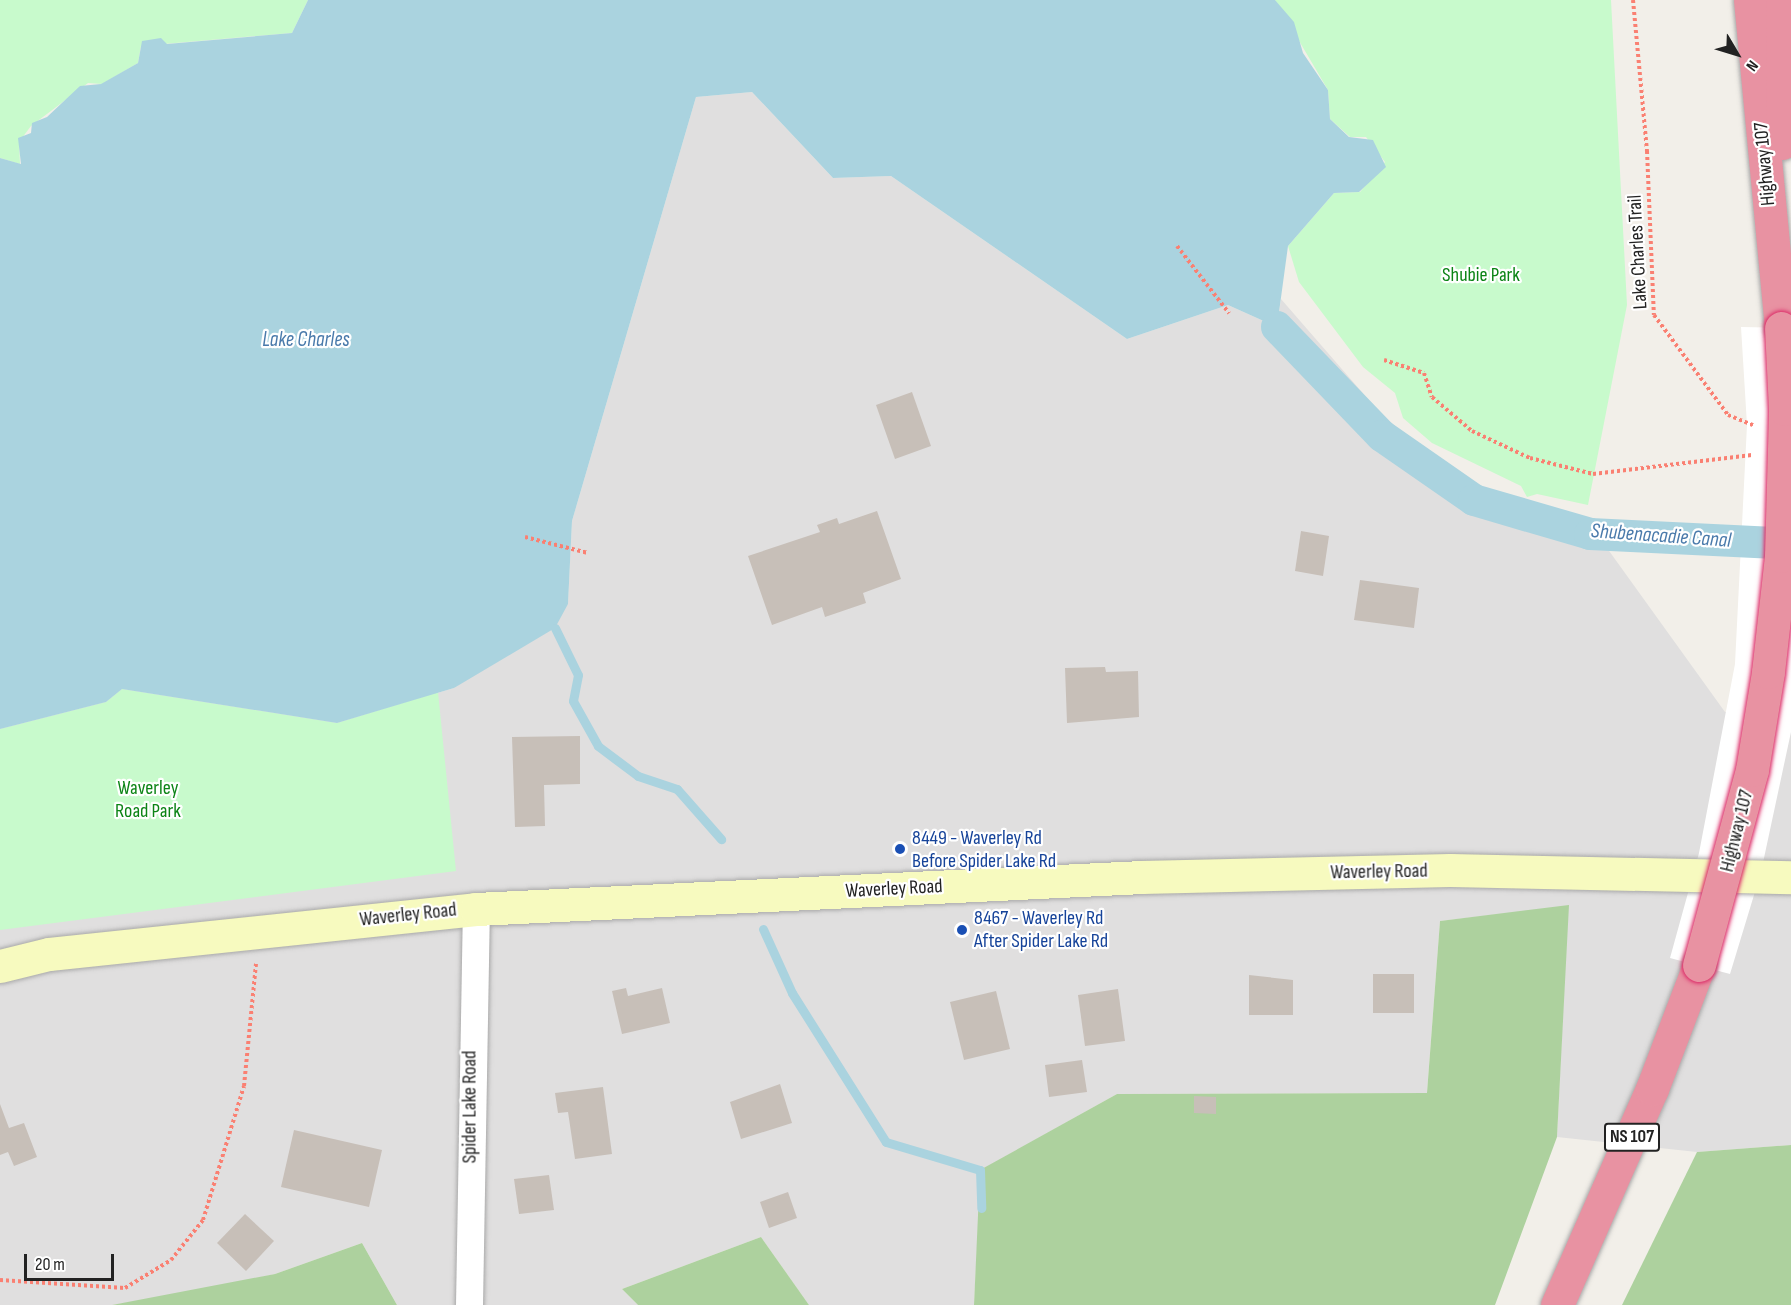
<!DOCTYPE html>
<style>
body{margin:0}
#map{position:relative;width:1791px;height:1305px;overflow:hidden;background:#f2efe9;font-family:"Sofia Sans Condensed",sans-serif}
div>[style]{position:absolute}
.residential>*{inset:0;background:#e0dfdf}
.forest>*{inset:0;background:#add19e}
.park>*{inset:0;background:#c8facc}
.water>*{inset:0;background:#aad3df}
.pier>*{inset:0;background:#fff}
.stream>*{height:9px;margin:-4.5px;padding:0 4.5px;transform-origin:4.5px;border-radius:4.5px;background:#aad3df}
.canal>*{height:32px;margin:-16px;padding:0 16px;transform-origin:16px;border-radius:16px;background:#aad3df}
.building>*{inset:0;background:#c7bfb8}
.path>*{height:4px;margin-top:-2px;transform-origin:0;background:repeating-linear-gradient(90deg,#fa8072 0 3px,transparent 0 6px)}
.roads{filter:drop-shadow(0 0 2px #a9a9a9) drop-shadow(0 0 2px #a9a9a9)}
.minor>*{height:27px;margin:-13.5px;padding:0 13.5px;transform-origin:13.5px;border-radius:13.5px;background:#fff}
.secondary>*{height:33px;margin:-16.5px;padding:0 16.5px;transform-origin:16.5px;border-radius:16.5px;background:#f7fabf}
.motorway>*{height:33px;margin:-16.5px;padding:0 16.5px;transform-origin:16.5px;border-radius:16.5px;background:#e892a2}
.bridges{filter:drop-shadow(0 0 2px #dc2a67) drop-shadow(0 0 2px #dc2a67)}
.motorway-bridge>*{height:33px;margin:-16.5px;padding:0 16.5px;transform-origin:16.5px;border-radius:16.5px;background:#e892a2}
.dots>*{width:16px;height:16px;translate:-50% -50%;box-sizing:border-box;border:3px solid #fff;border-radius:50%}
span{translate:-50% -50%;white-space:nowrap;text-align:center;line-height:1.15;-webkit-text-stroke:4.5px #fff;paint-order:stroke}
.shield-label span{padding:2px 4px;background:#fff;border:2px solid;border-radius:4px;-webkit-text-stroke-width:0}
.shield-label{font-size:18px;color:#222;font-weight:700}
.street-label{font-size:20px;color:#222}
.park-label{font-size:20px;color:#0c8416}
.transit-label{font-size:20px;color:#164399}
.left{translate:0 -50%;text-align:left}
.water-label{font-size:21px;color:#4a7aab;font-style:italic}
.north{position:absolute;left:1707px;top:24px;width:60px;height:60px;-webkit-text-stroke:4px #fff;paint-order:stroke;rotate:128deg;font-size:16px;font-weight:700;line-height:24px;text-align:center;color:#222}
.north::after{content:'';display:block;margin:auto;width:21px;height:27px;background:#222;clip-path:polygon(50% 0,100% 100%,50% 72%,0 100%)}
.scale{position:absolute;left:24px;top:1254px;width:90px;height:27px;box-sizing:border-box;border:3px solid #222;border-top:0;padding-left:8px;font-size:18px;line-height:21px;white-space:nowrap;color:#222;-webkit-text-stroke:4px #fff;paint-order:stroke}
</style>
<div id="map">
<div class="residential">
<div style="clip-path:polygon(752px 92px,833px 178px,891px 176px,1127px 339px,1228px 305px,1277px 327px,1281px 299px,1381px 414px,1459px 480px,1502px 503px,1589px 523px,1725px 712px,1791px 707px,1791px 1145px,1697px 1152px,1557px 1137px,1568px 906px,1440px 921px,1427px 1093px,1117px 1094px,981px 1170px,974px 1305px,809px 1305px,761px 1237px,622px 1289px,638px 1305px,397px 1305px,362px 1243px,275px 1274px,195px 1292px,112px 1305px,0 1305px,0 729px,106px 702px,122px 689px,337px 723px,454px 688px,568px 604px,572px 521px,696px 97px)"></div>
</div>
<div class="forest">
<div style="clip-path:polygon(1569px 905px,1557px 1137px,1495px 1305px,974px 1305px,980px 1170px,1117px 1094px,1427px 1093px,1440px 921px)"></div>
<div style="clip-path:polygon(1791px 1145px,1791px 1305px,1622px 1305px,1697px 1152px)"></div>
<div style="clip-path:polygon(761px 1237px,809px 1305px,638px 1305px,622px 1289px)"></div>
<div style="clip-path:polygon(362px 1243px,397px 1305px,112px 1305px,275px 1274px)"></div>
</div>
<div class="park">
<div style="clip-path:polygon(0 0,308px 0,292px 33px,141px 46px,138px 63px,102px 84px,88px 83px,31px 126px,19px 142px,20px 164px,0 158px)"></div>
<div style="clip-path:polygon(1275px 0,1611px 0,1627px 305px,1588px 505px,1537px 494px,1527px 497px,1521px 486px,1432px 443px,1403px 418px,1395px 393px,1363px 367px,1299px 282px,1288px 246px,1334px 193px,1360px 192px,1385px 162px,1366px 137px,1350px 137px,1330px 119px,1328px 90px)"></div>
<div style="clip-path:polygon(122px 689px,337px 723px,438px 692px,456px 871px,0 930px,0 729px,106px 702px)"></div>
</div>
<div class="water">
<div style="clip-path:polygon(308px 0,1275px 0,1294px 22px,1303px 53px,1328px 90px,1330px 119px,1349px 137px,1373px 140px,1386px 167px,1359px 192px,1334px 193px,1288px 246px,1277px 327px,1228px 305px,1127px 339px,891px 176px,833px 178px,752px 92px,696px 97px,572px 521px,568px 604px,555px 628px,454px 688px,337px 723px,122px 689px,106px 702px,0 729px,0 158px,21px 164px,18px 138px,31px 133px,32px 123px,47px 117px,80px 86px,101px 84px,138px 63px,142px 41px,161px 38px,167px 44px,292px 33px)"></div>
</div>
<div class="pier">
<div style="clip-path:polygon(1741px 327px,1791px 328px,1791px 732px,1761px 872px,1730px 974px,1670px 958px,1699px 853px,1735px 664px,1747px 425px)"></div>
</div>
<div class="stream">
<div style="left:555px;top:628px;width:52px;rotate:63.9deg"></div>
<div style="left:578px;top:675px;width:26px;rotate:101deg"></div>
<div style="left:573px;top:701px;width:51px;rotate:60.9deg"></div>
<div style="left:598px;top:746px;width:50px;rotate:36.9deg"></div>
<div style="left:638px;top:776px;width:41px;rotate:18.4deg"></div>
<div style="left:677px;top:789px;width:67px;rotate:48.7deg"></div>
<div style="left:763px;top:929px;width:70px;rotate:65.6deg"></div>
<div style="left:792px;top:993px;width:176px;rotate:57.8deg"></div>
<div style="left:886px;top:1142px;width:98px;rotate:16.6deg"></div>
<div style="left:980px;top:1170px;width:38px;rotate:88deg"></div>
</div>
<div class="canal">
<div style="left:1277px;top:327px;width:151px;rotate:46.1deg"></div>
<div style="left:1382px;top:436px;width:112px;rotate:34.8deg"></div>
<div style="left:1474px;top:500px;width:121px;rotate:16.3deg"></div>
<div style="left:1590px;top:534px;width:201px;rotate:2.8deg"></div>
</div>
<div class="building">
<div style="clip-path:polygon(912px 392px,931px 446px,895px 459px,876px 405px)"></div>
<div style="clip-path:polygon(877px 511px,901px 579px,863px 593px,866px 603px,825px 617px,822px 607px,772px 625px,748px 556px,820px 532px,817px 525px,837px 518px,839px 524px)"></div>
<div style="clip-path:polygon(1301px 531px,1329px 536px,1323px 576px,1295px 571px)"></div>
<div style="clip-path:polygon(1360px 580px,1419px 588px,1414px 628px,1354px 620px)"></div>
<div style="clip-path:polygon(1105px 667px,1106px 672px,1138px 671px,1139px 717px,1067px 723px,1065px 668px)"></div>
<div style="clip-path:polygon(580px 736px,580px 784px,544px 785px,545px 826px,515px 827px,512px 737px)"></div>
<div style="clip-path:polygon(1373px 974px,1414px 974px,1414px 1013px,1373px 1013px)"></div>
<div style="clip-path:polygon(1249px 975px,1293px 980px,1293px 1015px,1249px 1015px)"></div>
<div style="clip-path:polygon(626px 988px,628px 996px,662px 988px,670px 1023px,622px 1034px,612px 991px)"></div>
<div style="clip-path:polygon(1118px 989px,1125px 1041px,1085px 1046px,1078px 995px)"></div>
<div style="clip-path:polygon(996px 991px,1010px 1049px,964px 1060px,950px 1002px)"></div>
<div style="clip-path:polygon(1082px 1060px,1087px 1092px,1049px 1097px,1045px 1065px)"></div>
<div style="clip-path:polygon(780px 1084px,792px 1123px,741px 1139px,730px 1102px)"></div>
<div style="clip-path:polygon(603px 1087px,612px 1154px,575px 1159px,568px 1112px,558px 1113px,555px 1093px)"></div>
<div style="clip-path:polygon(1194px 1096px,1216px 1097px,1216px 1114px,1194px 1113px)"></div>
<div style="clip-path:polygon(0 1104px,9px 1128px,24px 1123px,37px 1157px,14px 1166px,8px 1152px,0 1155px)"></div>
<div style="clip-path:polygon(294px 1130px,382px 1150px,369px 1207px,281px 1187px)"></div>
<div style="clip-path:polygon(549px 1175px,554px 1210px,519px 1214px,514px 1179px)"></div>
<div style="clip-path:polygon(788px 1192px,797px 1218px,769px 1228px,760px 1202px)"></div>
<div style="clip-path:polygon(245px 1214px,274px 1241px,246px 1271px,217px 1243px)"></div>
</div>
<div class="path">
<div style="left:1633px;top:0;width:152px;rotate:84.7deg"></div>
<div style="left:1647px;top:151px;width:164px;rotate:87.6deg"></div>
<div style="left:1654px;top:315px;width:124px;rotate:53.5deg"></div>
<div style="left:1728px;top:415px;width:27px;rotate:22deg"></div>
<div style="left:1177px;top:246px;width:85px;rotate:52.2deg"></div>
<div style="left:1384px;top:360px;width:42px;rotate:18deg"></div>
<div style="left:1424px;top:373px;width:25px;rotate:72deg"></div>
<div style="left:1432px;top:397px;width:52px;rotate:40.4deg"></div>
<div style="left:1472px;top:431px;width:64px;rotate:25deg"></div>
<div style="left:1530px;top:458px;width:65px;rotate:14.3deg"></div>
<div style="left:1593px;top:474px;width:160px;rotate:-6.8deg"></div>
<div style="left:525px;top:537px;width:65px;rotate:14.3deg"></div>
<div style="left:0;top:1280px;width:125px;rotate:3.7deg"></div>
<div style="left:125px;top:1288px;width:54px;rotate:-31.3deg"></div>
<div style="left:171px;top:1260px;width:51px;rotate:-51.3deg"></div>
<div style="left:203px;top:1220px;width:140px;rotate:-73deg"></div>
<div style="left:244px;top:1086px;width:123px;rotate:-84.4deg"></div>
</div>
<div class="roads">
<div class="minor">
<div style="left:469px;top:1305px;width:396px;rotate:-89deg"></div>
</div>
<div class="secondary">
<div style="left:0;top:966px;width:50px;rotate:-13.8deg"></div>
<div style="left:49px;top:954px;width:429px;rotate:-6deg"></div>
<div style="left:476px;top:909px;width:666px;rotate:-2.75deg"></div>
<div style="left:1141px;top:877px;width:309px;rotate:-1.3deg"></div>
<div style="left:1450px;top:870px;width:341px;rotate:1.2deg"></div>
</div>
<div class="motorway">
<div style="left:1750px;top:0;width:329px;rotate:84.6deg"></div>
<div style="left:1782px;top:143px;width:143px;rotate:-89.6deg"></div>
<div style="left:1557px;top:1305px;width:236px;rotate:-66.3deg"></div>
<div style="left:1652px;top:1089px;width:133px;rotate:-69.2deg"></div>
</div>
</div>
<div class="bridges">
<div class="motorway-bridge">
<div style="left:1699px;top:965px;width:202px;rotate:-74.8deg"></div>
<div style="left:1752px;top:770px;width:99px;rotate:-80.7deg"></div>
<div style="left:1768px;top:672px;width:117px;rotate:-83.6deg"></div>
<div style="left:1781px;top:556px;width:147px;rotate:-88.4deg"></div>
<div style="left:1785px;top:409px;width:81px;rotate:-92.8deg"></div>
</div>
</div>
<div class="dots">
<div style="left:900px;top:849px;background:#1a4fb4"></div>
<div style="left:962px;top:930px;background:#1a4fb4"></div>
</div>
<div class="shield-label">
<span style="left:1632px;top:1137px">NS 107</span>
</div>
<div class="street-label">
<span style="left:1765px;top:164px;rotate:-95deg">Highway 107</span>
<span style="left:1638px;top:252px;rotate:-93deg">Lake Charles Trail</span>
<span style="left:1737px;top:831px;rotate:-76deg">Highway 107</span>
<span style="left:1379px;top:872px;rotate:-1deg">Waverley Road</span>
<span style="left:894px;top:889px;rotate:-3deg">Waverley Road</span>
<span style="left:408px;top:915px;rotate:-6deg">Waverley Road</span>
<span style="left:470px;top:1107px;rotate:-90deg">Spider Lake Road</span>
</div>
<div class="park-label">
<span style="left:1481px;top:275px">Shubie Park</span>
<span style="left:148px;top:800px">Waverley<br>Road Park</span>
</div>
<div class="transit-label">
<span class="left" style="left:912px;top:850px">8449 - Waverley Rd<br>Before Spider Lake Rd</span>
<span class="left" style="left:974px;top:930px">8467 - Waverley Rd<br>After Spider Lake Rd</span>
</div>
<div class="water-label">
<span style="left:306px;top:340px">Lake Charles</span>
<span style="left:1661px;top:536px;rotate:4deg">Shubenacadie Canal</span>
</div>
<div class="north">N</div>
<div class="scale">20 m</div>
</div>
